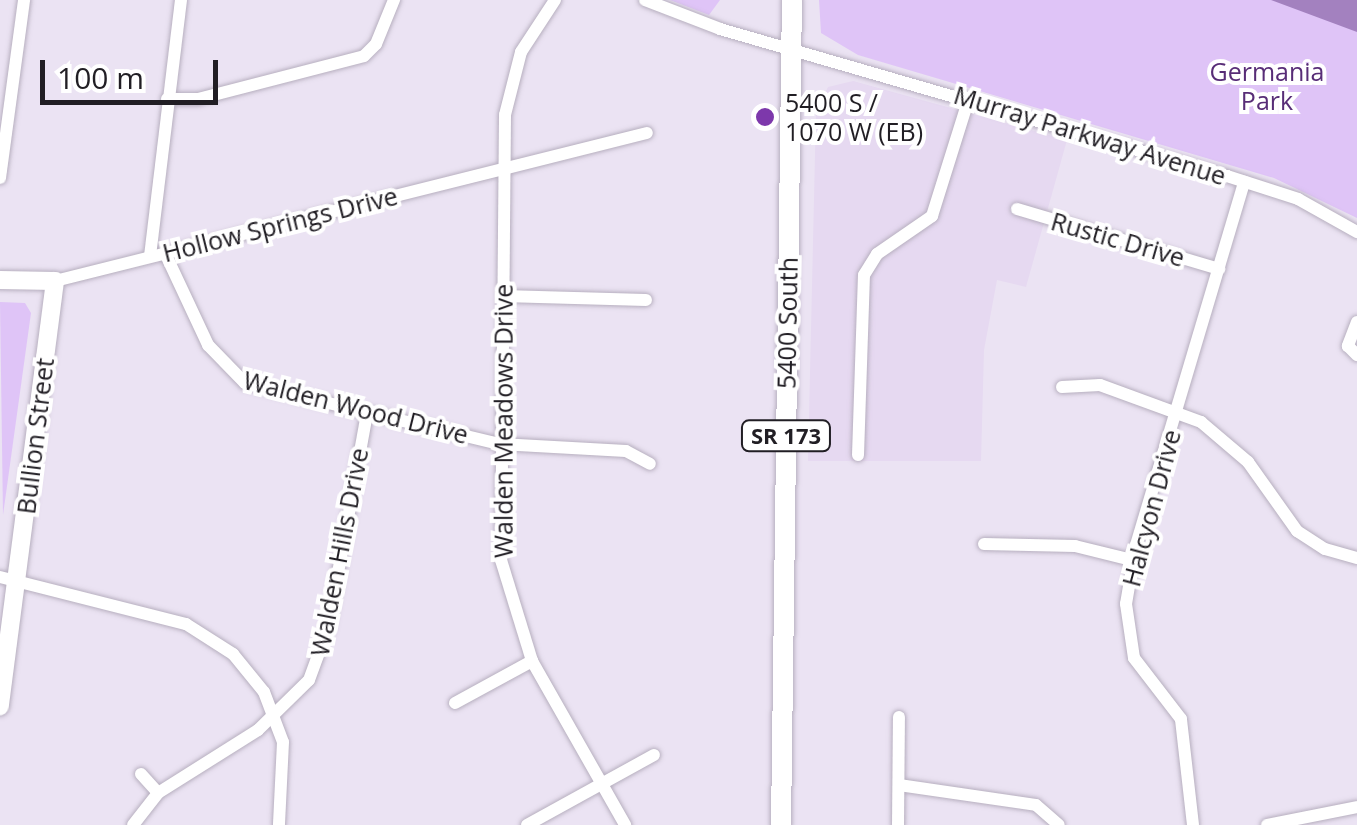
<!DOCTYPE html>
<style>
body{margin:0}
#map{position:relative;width:1357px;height:825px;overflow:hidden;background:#ebe3f3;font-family:"Open Sans",sans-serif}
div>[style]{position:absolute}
.built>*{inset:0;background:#e6d9f1}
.green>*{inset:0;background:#dfc4f7}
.water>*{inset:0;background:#a381bf}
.roads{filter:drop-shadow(0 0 2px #b7afbf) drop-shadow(0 0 2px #b7afbf)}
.street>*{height:12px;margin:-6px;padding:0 6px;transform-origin:6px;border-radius:6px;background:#fff}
.secondary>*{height:18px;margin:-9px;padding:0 9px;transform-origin:9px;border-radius:9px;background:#fff}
.primary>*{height:20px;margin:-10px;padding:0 10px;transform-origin:10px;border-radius:10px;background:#fff}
.dots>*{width:28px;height:28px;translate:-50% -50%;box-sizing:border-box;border:5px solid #fff;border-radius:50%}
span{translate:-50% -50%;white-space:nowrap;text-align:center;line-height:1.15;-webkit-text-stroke:8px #fff;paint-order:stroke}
.shield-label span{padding:2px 8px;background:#fff;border:2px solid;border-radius:8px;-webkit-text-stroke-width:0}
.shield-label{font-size:22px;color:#211e24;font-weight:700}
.park-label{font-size:25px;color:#582d77}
.poi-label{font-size:25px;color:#211e24}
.left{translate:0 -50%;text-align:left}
.street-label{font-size:25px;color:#211e24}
.scale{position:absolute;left:40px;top:60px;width:178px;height:45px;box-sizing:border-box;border:5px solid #211e24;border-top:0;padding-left:12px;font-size:30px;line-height:35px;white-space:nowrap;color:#211e24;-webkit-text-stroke:8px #fff;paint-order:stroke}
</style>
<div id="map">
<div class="built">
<div style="clip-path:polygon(853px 81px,1067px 140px,1026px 287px,997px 280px,984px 350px,981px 461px,808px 461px,816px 111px,828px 87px)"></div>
</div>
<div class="green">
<div style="clip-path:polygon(670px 0,720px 0,709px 15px)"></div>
<div style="clip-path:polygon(819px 0,1279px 0,1357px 29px,1357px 218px,1274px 178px,858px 55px,821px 33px)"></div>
<div style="clip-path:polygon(0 302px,25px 303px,31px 313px,3px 515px)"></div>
</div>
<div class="water">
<div style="clip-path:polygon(1271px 0,1357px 0,1357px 32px)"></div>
</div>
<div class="roads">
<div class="street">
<div style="left:555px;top:0;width:62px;rotate:123.2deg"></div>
<div style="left:521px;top:52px;width:65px;rotate:104.3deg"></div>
<div style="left:505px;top:115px;width:445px;rotate:90.5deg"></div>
<div style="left:501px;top:560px;width:106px;rotate:72.9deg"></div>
<div style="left:532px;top:661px;width:189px;rotate:60.4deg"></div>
<div style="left:645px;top:0;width:80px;rotate:21.1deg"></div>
<div style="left:720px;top:29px;width:528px;rotate:16.17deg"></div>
<div style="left:1227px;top:176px;width:75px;rotate:17.9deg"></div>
<div style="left:1298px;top:199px;width:68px;rotate:29.2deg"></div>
<div style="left:167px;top:99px;width:31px"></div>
<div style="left:198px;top:99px;width:171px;rotate:-14.5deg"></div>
<div style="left:364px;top:56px;width:17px;rotate:-45deg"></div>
<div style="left:376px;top:44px;width:48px;rotate:-67.8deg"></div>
<div style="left:0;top:178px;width:180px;rotate:-82.3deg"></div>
<div style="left:1017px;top:209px;width:211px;rotate:16.5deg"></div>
<div style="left:165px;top:253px;width:102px;rotate:64.9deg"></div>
<div style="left:208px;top:345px;width:53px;rotate:45.8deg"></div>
<div style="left:245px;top:383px;width:262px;rotate:13.5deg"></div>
<div style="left:500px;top:444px;width:126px;rotate:3.2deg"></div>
<div style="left:626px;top:451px;width:27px;rotate:28deg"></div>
<div style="left:150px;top:256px;width:258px;rotate:-83.1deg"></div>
<div style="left:55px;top:281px;width:610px;rotate:-14.04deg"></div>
<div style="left:503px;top:296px;width:143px;rotate:1.6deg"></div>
<div style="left:1357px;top:322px;width:26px;rotate:111deg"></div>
<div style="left:1348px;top:346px;width:13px;rotate:45deg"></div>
<div style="left:1062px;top:387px;width:38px;rotate:-3deg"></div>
<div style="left:1100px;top:385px;width:108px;rotate:20.1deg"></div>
<div style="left:1201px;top:422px;width:62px;rotate:40.4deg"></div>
<div style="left:1248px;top:462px;width:85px;rotate:54.6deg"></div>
<div style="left:1297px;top:531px;width:33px;rotate:33deg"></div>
<div style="left:1325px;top:549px;width:33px;rotate:16deg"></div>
<div style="left:858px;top:455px;width:180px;rotate:-88.1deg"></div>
<div style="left:864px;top:275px;width:25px;rotate:-58deg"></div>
<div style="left:877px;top:254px;width:67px;rotate:-34.6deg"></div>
<div style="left:932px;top:216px;width:124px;rotate:-72.6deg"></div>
<div style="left:984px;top:544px;width:91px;rotate:1.3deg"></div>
<div style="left:1075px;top:546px;width:59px;rotate:13.8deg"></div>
<div style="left:0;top:577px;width:192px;rotate:14.2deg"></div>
<div style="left:186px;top:624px;width:56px;rotate:32.6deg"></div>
<div style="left:233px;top:654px;width:49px;rotate:50.8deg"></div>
<div style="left:264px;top:692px;width:53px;rotate:69.2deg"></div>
<div style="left:283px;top:742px;width:83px;rotate:92.8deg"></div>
<div style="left:455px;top:703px;width:88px;rotate:-28.6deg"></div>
<div style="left:141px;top:774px;width:25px;rotate:48deg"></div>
<div style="left:899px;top:785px;width:138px;rotate:8.3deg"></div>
<div style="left:1036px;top:805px;width:30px;rotate:41deg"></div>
<div style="left:133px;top:825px;width:41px;rotate:-52deg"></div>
<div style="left:158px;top:793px;width:118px;rotate:-32.2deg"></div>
<div style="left:258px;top:730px;width:71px;rotate:-44.4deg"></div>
<div style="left:309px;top:680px;width:55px;rotate:-69.9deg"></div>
<div style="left:328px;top:628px;width:219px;rotate:-79.7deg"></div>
<div style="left:527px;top:825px;width:145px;rotate:-28.9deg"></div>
<div style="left:898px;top:825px;width:108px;rotate:-89.5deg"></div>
<div style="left:1193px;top:825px;width:107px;rotate:-96.5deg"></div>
<div style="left:1181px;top:719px;width:77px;rotate:-127.6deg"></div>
<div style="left:1134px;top:658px;width:55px;rotate:-98.4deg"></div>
<div style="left:1126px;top:604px;width:60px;rotate:-80.4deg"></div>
<div style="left:1136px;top:545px;width:379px;rotate:-73.4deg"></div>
<div style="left:1267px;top:825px;width:92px;rotate:-11.3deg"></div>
</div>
<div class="secondary">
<div style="left:0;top:280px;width:55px;rotate:1deg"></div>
<div style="left:55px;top:281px;width:429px;rotate:97.4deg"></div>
</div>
<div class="primary">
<div style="left:781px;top:825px;width:825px;rotate:-89.24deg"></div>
</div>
</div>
<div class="dots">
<div style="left:765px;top:117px;background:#7d38ab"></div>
</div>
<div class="shield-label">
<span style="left:786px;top:436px">SR 173</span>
</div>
<div class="park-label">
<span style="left:1267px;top:86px">Germania<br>Park</span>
</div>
<div class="poi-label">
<span class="left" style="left:785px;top:117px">5400 S /<br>1070 W (EB)</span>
</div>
<div class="street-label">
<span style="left:1090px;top:135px;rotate:17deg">Murray Parkway Avenue</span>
<span style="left:280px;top:224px;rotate:-14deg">Hollow Springs Drive</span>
<span style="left:1118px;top:239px;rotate:16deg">Rustic Drive</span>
<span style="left:787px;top:323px;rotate:-89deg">5400 South</span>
<span style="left:356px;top:407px;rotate:14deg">Walden Wood Drive</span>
<span style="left:503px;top:421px;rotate:-90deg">Walden Meadows Drive</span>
<span style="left:35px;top:436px;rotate:-83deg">Bullion Street</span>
<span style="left:1151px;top:508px;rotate:-75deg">Halcyon Drive</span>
<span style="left:339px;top:552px;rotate:-79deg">Walden Hills Drive</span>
</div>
<div class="scale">100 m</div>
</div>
